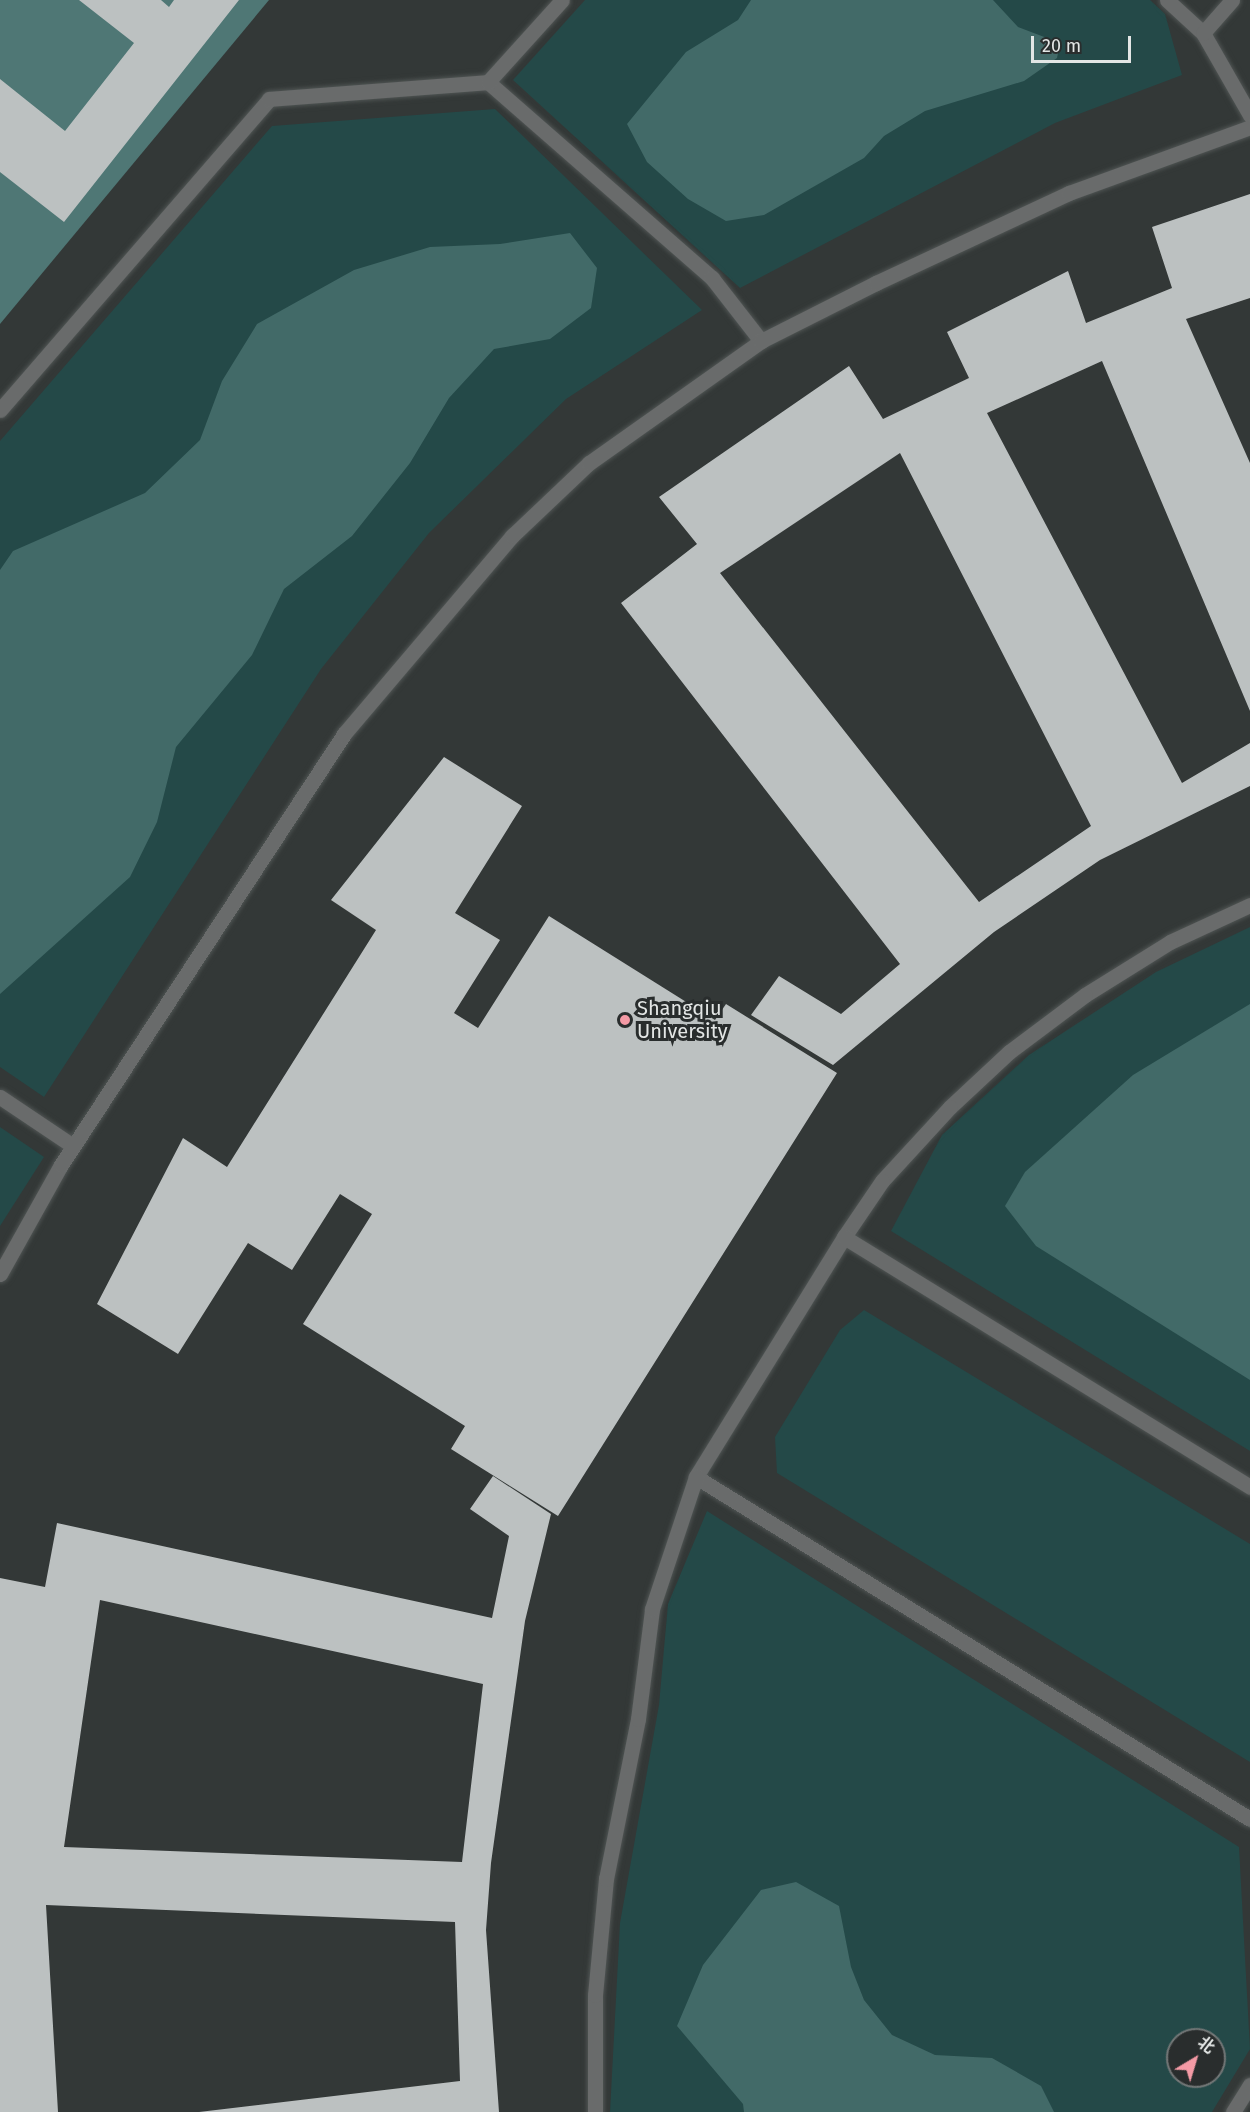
<!DOCTYPE html>
<meta charset="utf-8">
<style>
body{margin:0}
#map{position:relative;width:1250px;height:2112px;overflow:hidden;background:#333837;font-family:"Fira Sans","Noto Sans SC",sans-serif}
div>[style]{position:absolute}
.green>*{inset:0;background:#244948}
.forest>*{inset:0;background:#4f7775}
.water>*{inset:0;background:#426a68}
.building>*{inset:0;background:#bcc1c1}
.roads{filter:drop-shadow(0 0 2px #4f5453) drop-shadow(0 0 2px #4f5453)}
.lane>*{height:15px;margin:-7.5px;padding:0 7.5px;transform-origin:7.5px;border-radius:7.5px;background:#696b6b}
.dots>*{width:16px;height:16px;translate:-50% -50%;box-sizing:border-box;border:3px solid #292d2d;border-radius:50%}
span{translate:-50% -50%;white-space:nowrap;text-align:center;line-height:1.15;-webkit-text-stroke:6px #292d2d;paint-order:stroke}
.poi-label{font-size:20px;color:#e3e6e5}
.left{translate:0 -50%;text-align:left}
.north{position:absolute;left:1166px;top:2028px;width:60px;height:60px;box-sizing:border-box;background:#292d2d;border:2px solid #737777;border-radius:50%;rotate:38deg;font-size:16px;font-weight:700;line-height:24px;text-align:center;color:#e3e6e5}
.north::after{content:'';display:block;margin:auto;width:21px;height:27px;background:#f49aa5;clip-path:polygon(50% 0,100% 100%,50% 72%,0 100%)}
.scale{position:absolute;left:1031px;top:36px;width:100px;height:27px;box-sizing:border-box;border:3px solid #e3e6e5;border-top:0;padding-left:8px;font-size:18px;line-height:21px;white-space:nowrap;color:#e3e6e5;-webkit-text-stroke:4px #292d2d;paint-order:stroke}
</style>
<div id="map">
<div class="green">
<div style="clip-path:polygon(585px 0,1150px 0,1165px 14px,1182px 75px,1055px 123px,740px 288px,513px 80px)"></div>
<div style="clip-path:polygon(495px 109px,702px 310px,566px 399px,429px 533px,321px 669px,44px 1097px,0 1067px,0 441px,272px 126px)"></div>
<div style="clip-path:polygon(1250px 927px,1250px 1451px,891px 1231px,942px 1135px,1029px 1055px,1156px 972px)"></div>
<div style="clip-path:polygon(0 1127px,44px 1157px,0 1226px)"></div>
<div style="clip-path:polygon(864px 1310px,1250px 1544px,1250px 1762px,777px 1473px,775px 1437px,840px 1330px)"></div>
<div style="clip-path:polygon(evenodd,707px 1511px,1239px 1847px,1250px 2049px,1212px 2112px,610px 2112px,620px 1923px,659px 1705px,668px 1604px,707px 1511px,1178px 2040px,1214px 2040px,1214px 2076px,1178px 2076px,1178px 2040px)"></div>
</div>
<div class="forest">
<div style="clip-path:polygon(0 0,269px 0,0 324px)"></div>
</div>
<div class="water">
<div style="clip-path:polygon(751px 0,993px 0,1018px 27px,1060px 43px,1057px 58px,1024px 81px,925px 111px,884px 136px,864px 158px,764px 215px,726px 221px,688px 199px,647px 162px,627px 124px,686px 52px,738px 20px)"></div>
<div style="clip-path:polygon(570px 233px,597px 268px,591px 308px,550px 339px,494px 349px,449px 398px,410px 463px,352px 536px,284px 589px,252px 655px,176px 747px,157px 822px,130px 877px,0 994px,0 570px,13px 551px,145px 493px,200px 440px,222px 381px,257px 324px,354px 270px,430px 247px,500px 244px)"></div>
<div style="clip-path:polygon(1250px 1004px,1250px 1380px,1036px 1246px,1005px 1206px,1025px 1172px,1133px 1075px)"></div>
<div style="clip-path:polygon(796px 1882px,839px 1906px,851px 1967px,864px 2000px,892px 2035px,935px 2055px,992px 2058px,1041px 2086px,1054px 2112px,744px 2112px,743px 2104px,677px 2026px,703px 1965px,761px 1890px)"></div>
</div>
<div class="building">
<div style="clip-path:polygon(79px 0,161px 0,169px 7px,174px 0,239px 0,64px 222px,0 172px,0 79px,65px 131px,134px 43px)"></div>
<div style="clip-path:polygon(evenodd,1250px 194px,1250px 298px,1186px 319px,1250px 463px,1250px 711px,1102px 361px,987px 413px,1182px 783px,1250px 743px,1250px 786px,1100px 860px,994px 932px,833px 1065px,751px 1015px,779px 976px,841px 1014px,900px 964px,621px 603px,697px 544px,659px 497px,849px 366px,883px 419px,969px 378px,947px 332px,1068px 271px,1086px 323px,1172px 288px,1152px 227px,1250px 194px,900px 453px,1091px 826px,979px 902px,720px 573px,900px 453px)"></div>
<div style="clip-path:polygon(444px 757px,522px 806px,455px 913px,500px 940px,454px 1013px,478px 1028px,549px 916px,715px 1020px,726px 1004px,837px 1073px,558px 1516px,451px 1449px,465px 1426px,303px 1324px,372px 1214px,340px 1194px,292px 1270px,248px 1243px,178px 1354px,97px 1304px,183px 1138px,227px 1167px,376px 930px,331px 900px)"></div>
<div style="clip-path:polygon(evenodd,493px 1476px,551px 1514px,525px 1621px,491px 1863px,486px 1930px,499px 2112px,199px 2112px,460px 2081px,455px 1922px,46px 1905px,58px 2112px,0 2112px,0 1578px,45px 1587px,57px 1523px,492px 1618px,509px 1536px,470px 1509px,493px 1476px,100px 1600px,483px 1684px,462px 1862px,64px 1847px,100px 1600px)"></div>
</div>
<div class="roads">
<div class="lane">
<div style="left:1167px;top:0;width:49px;rotate:42.5deg"></div>
<div style="left:1203px;top:33px;width:95px;rotate:60.2deg"></div>
<div style="left:1203px;top:33px;width:44px;rotate:-48.7deg"></div>
<div style="left:488px;top:82px;width:298px;rotate:41.2deg"></div>
<div style="left:712px;top:278px;width:80px;rotate:52.1deg"></div>
<div style="left:0;top:410px;width:411px;rotate:-49.1deg"></div>
<div style="left:269px;top:99px;width:220px;rotate:-4.4deg"></div>
<div style="left:488px;top:82px;width:110px;rotate:-47.9deg"></div>
<div style="left:1250px;top:905px;width:88px;rotate:155.2deg"></div>
<div style="left:1170px;top:942px;width:100px;rotate:148.1deg"></div>
<div style="left:1085px;top:995px;width:95px;rotate:143.1deg"></div>
<div style="left:1009px;top:1052px;width:81px;rotate:137deg"></div>
<div style="left:950px;top:1107px;width:100px;rotate:132.6deg"></div>
<div style="left:882px;top:1181px;width:68px;rotate:124.2deg"></div>
<div style="left:844px;top:1237px;width:282px;rotate:121.7deg"></div>
<div style="left:696px;top:1477px;width:651px;rotate:31.69deg"></div>
<div style="left:0;top:1097px;width:88px;rotate:33.9deg"></div>
<div style="left:844px;top:1237px;width:477px;rotate:31.6deg"></div>
<div style="left:0;top:1274px;width:125px;rotate:-60.8deg"></div>
<div style="left:61px;top:1165px;width:516px;rotate:-56.71deg"></div>
<div style="left:344px;top:734px;width:260px;rotate:-49.7deg"></div>
<div style="left:512px;top:536px;width:106px;rotate:-43.5deg"></div>
<div style="left:589px;top:463px;width:211px;rotate:-35.3deg"></div>
<div style="left:761px;top:341px;width:129px;rotate:-26.8deg"></div>
<div style="left:876px;top:283px;width:213px;rotate:-25deg"></div>
<div style="left:1069px;top:193px;width:193px;rotate:-20deg"></div>
<div style="left:595px;top:2112px;width:117px;rotate:-90deg"></div>
<div style="left:595px;top:1995px;width:117px;rotate:-84.6deg"></div>
<div style="left:606px;top:1879px;width:163px;rotate:-78.7deg"></div>
<div style="left:638px;top:1719px;width:111px;rotate:-82.7deg"></div>
<div style="left:652px;top:1609px;width:139px;rotate:-71.6deg"></div>
<div style="left:1233px;top:2112px;width:32px;rotate:-58deg"></div>
</div>
</div>
<div class="dots">
<div style="left:625px;top:1020px;background:#f49aa5"></div>
</div>
<div class="poi-label">
<span class="left" style="left:637px;top:1020px">Shangqiu<br>University</span>
</div>
<div class="north">北</div>
<div class="scale">20 m</div>
</div>
